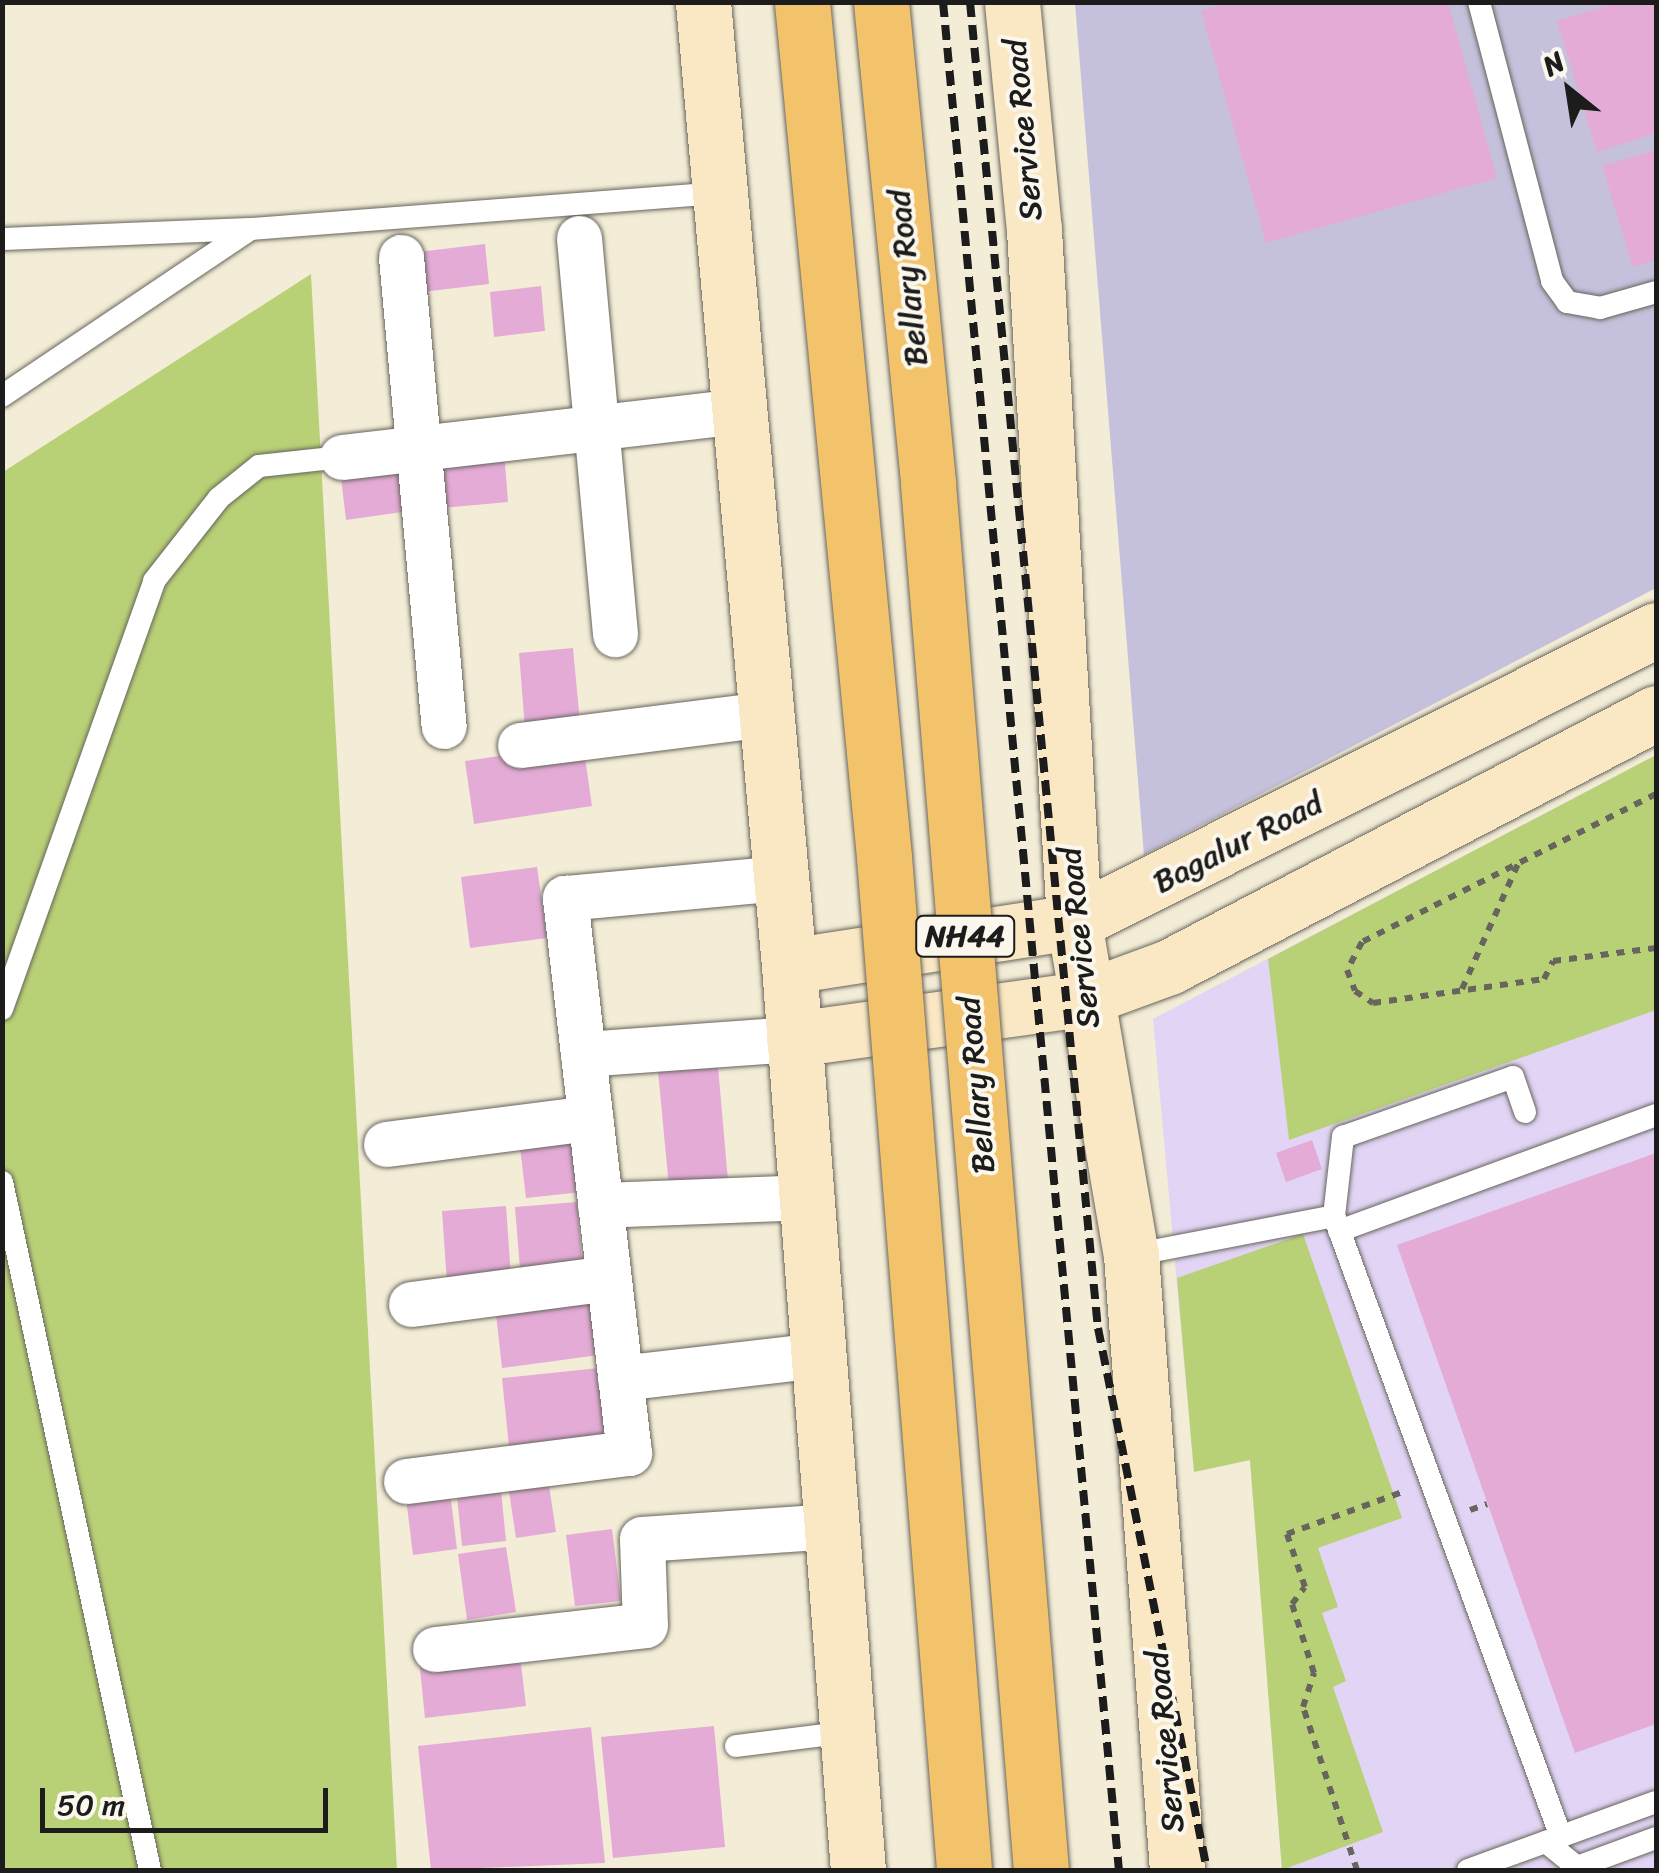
<!DOCTYPE html>
<style>
body{margin:0}
#map{position:relative;width:1659px;height:1873px;overflow:hidden;background:#f3ecd6;font-family:Sriracha,sans-serif}
div>[style]{position:absolute}
.built>*{inset:0;background:#e1d4f4}
.industrial>*{inset:0;background:#c5c0db}
.green>*{inset:0;background:#b9d176}
.building>*{inset:0;background:#e4abd7}
.path>*{height:6px;margin-top:-3px;transform-origin:0;background:repeating-linear-gradient(90deg,#67655d 0 8px,transparent 0 16px)}
.roads{filter:drop-shadow(0 0 2px #67655d) drop-shadow(0 0 2px #67655d)}
.lane>*{height:22px;margin:-11px;padding:0 11px;transform-origin:11px;border-radius:11px;background:#fff}
.street>*{height:45px;margin:-22.5px;padding:0 22.5px;transform-origin:22.5px;border-radius:22.5px;background:#fff}
.secondary>*{height:55px;margin:-27.5px;padding:0 27.5px;transform-origin:27.5px;border-radius:27.5px;background:#fae7c3}
.rail>*{height:8px;margin-top:-4px;transform-origin:0;background:repeating-linear-gradient(90deg,#1c1c1c 0 15px,transparent 0 23px)}
.bridges{filter:drop-shadow(0 0 2px #67655d) drop-shadow(0 0 2px #67655d)}
.highway-bridge>*{height:55px;margin:-27.5px;padding:0 27.5px;transform-origin:27.5px;border-radius:27.5px;background:#f2c36a}
span{translate:-50% -50%;white-space:nowrap;text-align:center;line-height:1.15;-webkit-text-stroke:8px #fbf7ec;paint-order:stroke}
.shield-label span{padding:2px 8px;background:#fbf7ec;border:2px solid;border-radius:8px;-webkit-text-stroke-width:0}
.shield-label{font-size:30px;color:#1c1c1c;font-weight:700}
.street-label{font-size:32px;color:#1c1c1c}
.frame{position:absolute;inset:0;border:5px solid #1c1c1c;pointer-events:none}
.north{position:absolute;left:1519px;top:40px;width:100px;height:100px;-webkit-text-stroke:8px #fbf7ec;paint-order:stroke;rotate:330deg;font-size:28px;font-weight:700;line-height:40px;text-align:center;color:#1c1c1c}
.north::after{content:'';display:block;margin:auto;width:35px;height:45px;background:#1c1c1c;clip-path:polygon(50% 0,100% 100%,50% 72%,0 100%)}
.scale{position:absolute;left:40px;top:1788px;width:288px;height:45px;box-sizing:border-box;border:5px solid #1c1c1c;border-top:0;padding-left:12px;font-size:30px;line-height:35px;white-space:nowrap;color:#1c1c1c;-webkit-text-stroke:8px #fbf7ec;paint-order:stroke}
</style>
<div id="map">
<div class="built">
<div style="clip-path:polygon(1656px 755px,1656px 1870px,1282px 1870px,1250px 1460px,1194px 1472px,1153px 1019px)"></div>
</div>
<div class="industrial">
<div style="clip-path:polygon(1075px 3px,1656px 3px,1656px 588px,1144px 855px)"></div>
</div>
<div class="green">
<div style="clip-path:polygon(311px 274px,397px 1870px,3px 1870px,3px 472px)"></div>
<div style="clip-path:polygon(1656px 755px,1656px 1010px,1289px 1140px,1268px 959px)"></div>
<div style="clip-path:polygon(1303px 1234px,1402px 1518px,1318px 1548px,1338px 1607px,1322px 1613px,1346px 1681px,1333px 1687px,1383px 1832px,1282px 1870px,1250px 1460px,1194px 1472px,1177px 1278px)"></div>
</div>
<div class="building">
<div style="clip-path:polygon(1231px 2px,1448px 2px,1497px 178px,1266px 243px,1201px 11px)"></div>
<div style="clip-path:polygon(1619px 2px,1652px 2px,1656px 16px,1656px 133px,1597px 152px,1557px 21px)"></div>
<div style="clip-path:polygon(1656px 150px,1656px 260px,1633px 267px,1602px 166px)"></div>
<div style="clip-path:polygon(485px 244px,489px 284px,422px 292px,418px 252px)"></div>
<div style="clip-path:polygon(541px 286px,545px 331px,494px 337px,490px 292px)"></div>
<div style="clip-path:polygon(504px 452px,508px 502px,442px 508px,438px 459px)"></div>
<div style="clip-path:polygon(403px 461px,409px 511px,346px 520px,340px 469px)"></div>
<div style="clip-path:polygon(573px 648px,580px 723px,525px 728px,519px 653px)"></div>
<div style="clip-path:polygon(583px 744px,592px 806px,474px 824px,465px 761px)"></div>
<div style="clip-path:polygon(537px 867px,547px 938px,470px 948px,461px 877px)"></div>
<div style="clip-path:polygon(717px 1055px,728px 1181px,669px 1187px,657px 1061px)"></div>
<div style="clip-path:polygon(576px 1132px,582px 1192px,526px 1198px,519px 1138px)"></div>
<div style="clip-path:polygon(1312px 1140px,1322px 1169px,1286px 1182px,1276px 1153px)"></div>
<div style="clip-path:polygon(1656px 1153px,1656px 1724px,1575px 1753px,1397px 1245px)"></div>
<div style="clip-path:polygon(577px 1202px,582px 1264px,520px 1269px,515px 1207px)"></div>
<div style="clip-path:polygon(506px 1206px,511px 1277px,447px 1283px,442px 1211px)"></div>
<div style="clip-path:polygon(592px 1292px,599px 1355px,502px 1368px,495px 1305px)"></div>
<div style="clip-path:polygon(599px 1368px,605px 1437px,509px 1447px,502px 1378px)"></div>
<div style="clip-path:polygon(547px 1472px,556px 1532px,516px 1538px,507px 1478px)"></div>
<div style="clip-path:polygon(500px 1481px,506px 1541px,462px 1546px,456px 1486px)"></div>
<div style="clip-path:polygon(449px 1484px,457px 1549px,413px 1555px,405px 1490px)"></div>
<div style="clip-path:polygon(612px 1529px,621px 1601px,575px 1606px,566px 1535px)"></div>
<div style="clip-path:polygon(506px 1547px,516px 1612px,467px 1620px,458px 1554px)"></div>
<div style="clip-path:polygon(519px 1648px,526px 1706px,425px 1718px,419px 1659px)"></div>
<div style="clip-path:polygon(714px 1726px,725px 1847px,613px 1858px,601px 1737px)"></div>
<div style="clip-path:polygon(591px 1727px,605px 1863px,431px 1870px,418px 1746px)"></div>
</div>
<div class="path">
<div style="left:1656px;top:794px;width:329px;rotate:153.3deg"></div>
<div style="left:1362px;top:942px;width:32px;rotate:118deg"></div>
<div style="left:1347px;top:970px;width:22px;rotate:69deg"></div>
<div style="left:1355px;top:991px;width:22px;rotate:34deg"></div>
<div style="left:1373px;top:1003px;width:173px;rotate:-8deg"></div>
<div style="left:1544px;top:979px;width:20px;rotate:-63deg"></div>
<div style="left:1553px;top:961px;width:104px;rotate:-7.2deg"></div>
<div style="left:1462px;top:989px;width:137px;rotate:-65.9deg"></div>
<div style="left:1470px;top:1510px;width:18px;rotate:-19deg"></div>
<div style="left:1357px;top:1870px;width:172px;rotate:-108.3deg"></div>
<div style="left:1303px;top:1707px;width:36px;rotate:-72deg"></div>
<div style="left:1314px;top:1673px;width:72px;rotate:-107.7deg"></div>
<div style="left:1292px;top:1604px;width:21px;rotate:-53deg"></div>
<div style="left:1305px;top:1587px;width:56px;rotate:-108.8deg"></div>
<div style="left:1287px;top:1534px;width:126px;rotate:-20deg"></div>
</div>
<div class="roads">
<div class="lane">
<div style="left:1479px;top:2px;width:288px;rotate:75.3deg"></div>
<div style="left:1552px;top:281px;width:26px;rotate:54deg"></div>
<div style="left:1567px;top:302px;width:34px;rotate:10deg"></div>
<div style="left:1600px;top:308px;width:58px;rotate:-15.9deg"></div>
<div style="left:2px;top:239px;width:249px;rotate:-2.3deg"></div>
<div style="left:251px;top:229px;width:470px;rotate:-4.4deg"></div>
<div style="left:2px;top:396px;width:296px;rotate:-33.9deg"></div>
<div style="left:2px;top:1009px;width:454px;rotate:-70.4deg"></div>
<div style="left:154px;top:581px;width:105px;rotate:-51.9deg"></div>
<div style="left:219px;top:498px;width:51px;rotate:-38.7deg"></div>
<div style="left:259px;top:466px;width:83px;rotate:-6.2deg"></div>
<div style="left:2px;top:1182px;width:704px;rotate:77.86deg"></div>
<div style="left:1334px;top:1216px;width:80px;rotate:-83.5deg"></div>
<div style="left:1343px;top:1137px;width:180px;rotate:-19.4deg"></div>
<div style="left:1513px;top:1077px;width:37px;rotate:71deg"></div>
<div style="left:1339px;top:1231px;width:338px;rotate:-20.1deg"></div>
<div style="left:1132px;top:1255px;width:206px;rotate:-10.9deg"></div>
<div style="left:1334px;top:1216px;width:661px;rotate:69.92deg"></div>
<div style="left:736px;top:1746px;width:113px;rotate:-7.1deg"></div>
<div style="left:1546px;top:1842px;width:40px;rotate:39deg"></div>
<div style="left:1577px;top:1867px;width:84px;rotate:-20.2deg"></div>
<div style="left:1468px;top:1870px;width:200px;rotate:-19.9deg"></div>
</div>
<div class="street">
<div style="left:579px;top:238px;width:398px;rotate:84.8deg"></div>
<div style="left:401px;top:257px;width:471px;rotate:84.8deg"></div>
<div style="left:342px;top:457px;width:400px;rotate:-6.6deg"></div>
<div style="left:520px;top:745px;width:248px;rotate:-7.2deg"></div>
<div style="left:583px;top:1054px;width:212px;rotate:-4.1deg"></div>
<div style="left:386px;top:1144px;width:206px;rotate:-7.3deg"></div>
<div style="left:600px;top:1205px;width:206px;rotate:-2.2deg"></div>
<div style="left:411px;top:1304px;width:199px;rotate:-7.5deg"></div>
<div style="left:620px;top:1378px;width:200px;rotate:-6.6deg"></div>
<div style="left:406px;top:1481px;width:225px;rotate:-7.2deg"></div>
<div style="left:629px;top:1453px;width:559px;rotate:-96.58deg"></div>
<div style="left:565px;top:898px;width:217px;rotate:-5.3deg"></div>
<div style="left:435px;top:1649px;width:211px;rotate:-6.5deg"></div>
<div style="left:645px;top:1625px;width:86px;rotate:-92deg"></div>
<div style="left:642px;top:1539px;width:190px;rotate:-3.9deg"></div>
</div>
<div class="secondary">
<div style="left:703px;top:2px;width:968px;rotate:84.9deg"></div>
<div style="left:789px;top:966px;width:907px;rotate:85.64deg"></div>
<div style="left:1012px;top:2px;width:229px;rotate:84.5deg"></div>
<div style="left:1034px;top:230px;width:693px;rotate:86.69deg"></div>
<div style="left:1074px;top:922px;width:338px;rotate:80.3deg"></div>
<div style="left:1131px;top:1255px;width:617px;rotate:85.72deg"></div>
<div style="left:789px;top:966px;width:288px;rotate:-8.8deg"></div>
<div style="left:1074px;top:922px;width:651px;rotate:-26.64deg"></div>
<div style="left:794px;top:1039px;width:291px;rotate:-7.9deg"></div>
<div style="left:1082px;top:999px;width:93px;rotate:-20.2deg"></div>
<div style="left:1169px;top:967px;width:549px;rotate:-27.54deg"></div>
</div>
</div>
<div class="rail">
<div style="left:943px;top:2px;width:1876px;rotate:84.62deg"></div>
<div style="left:970px;top:2px;width:1332px;rotate:84.49deg"></div>
<div style="left:1098px;top:1328px;width:553px;rotate:78.63deg"></div>
</div>
<div class="bridges">
<div class="highway-bridge">
<div style="left:802px;top:2px;width:859px;rotate:84.52deg"></div>
<div style="left:884px;top:857px;width:1015px;rotate:85.48deg"></div>
<div style="left:881px;top:2px;width:484px;rotate:84.4deg"></div>
<div style="left:928px;top:484px;width:1390px;rotate:85.34deg"></div>
</div>
</div>
<div class="shield-label">
<span style="left:965px;top:936px">NH44</span>
</div>
<div class="street-label">
<span style="left:1024px;top:130px;rotate:-95deg">Service Road</span>
<span style="left:908px;top:278px;rotate:-96deg">Bellary Road</span>
<span style="left:1238px;top:843px;rotate:-27deg">Bagalur Road</span>
<span style="left:1080px;top:938px;rotate:-96deg">Service Road</span>
<span style="left:977px;top:1085px;rotate:-95deg">Bellary Road</span>
<span style="left:1166px;top:1742px;rotate:-95deg">Service Road</span>
</div>
<div class="frame"></div>
<div class="north">N</div>
<div class="scale">50 m</div>
</div>
